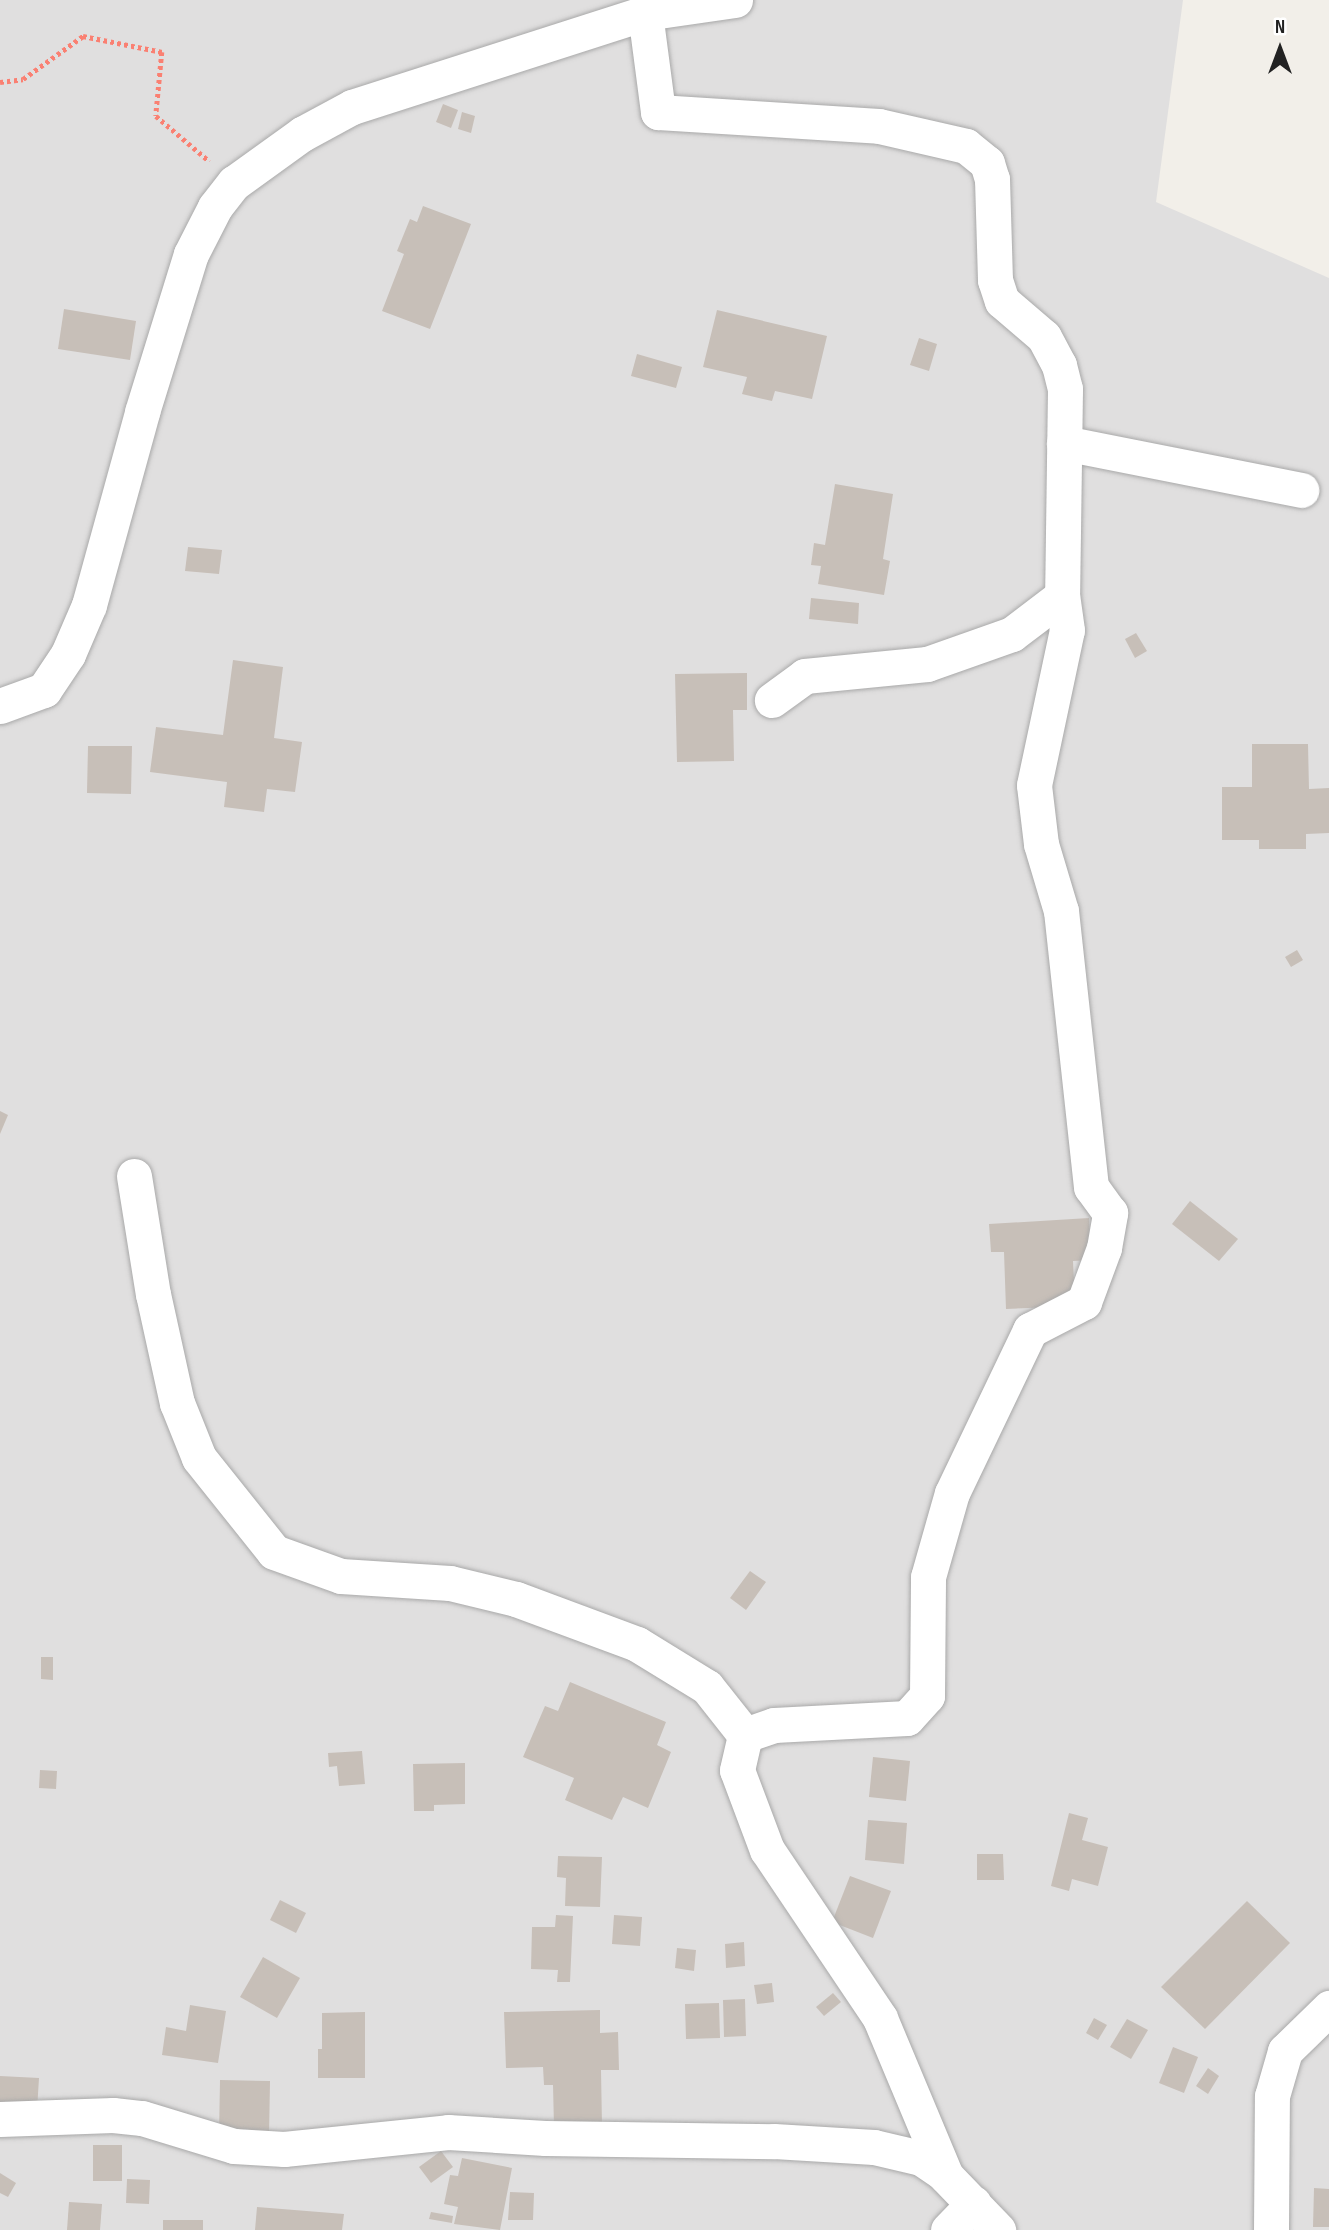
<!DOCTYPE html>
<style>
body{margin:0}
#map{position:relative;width:1329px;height:2230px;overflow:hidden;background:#f2efe9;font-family:"Sofia Sans Condensed",sans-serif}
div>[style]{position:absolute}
.residential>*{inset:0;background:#e0dfdf}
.building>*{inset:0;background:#c7bfb8}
.path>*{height:4.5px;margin-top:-2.25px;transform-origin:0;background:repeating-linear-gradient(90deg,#fa8072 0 3.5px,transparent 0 7px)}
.roads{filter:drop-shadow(0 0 2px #a9a9a9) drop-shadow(0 0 2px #a9a9a9)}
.street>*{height:35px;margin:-17.5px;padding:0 17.5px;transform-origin:17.5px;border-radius:17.5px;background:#fff}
span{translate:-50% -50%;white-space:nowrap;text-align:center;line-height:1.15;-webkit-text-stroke:7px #fff;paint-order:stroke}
.north{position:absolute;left:1245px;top:14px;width:70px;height:70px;-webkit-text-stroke:5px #fff;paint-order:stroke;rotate:0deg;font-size:19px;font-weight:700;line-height:28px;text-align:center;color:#222}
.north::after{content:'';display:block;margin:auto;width:24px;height:32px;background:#222;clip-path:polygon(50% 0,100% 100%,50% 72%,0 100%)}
</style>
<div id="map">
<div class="residential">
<div style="clip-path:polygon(0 0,1183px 0,1156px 202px,1329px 278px,1329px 2230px,0 2230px)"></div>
</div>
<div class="building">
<div style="clip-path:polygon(443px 104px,458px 110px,451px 128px,436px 122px)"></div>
<div style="clip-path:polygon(462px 112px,475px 116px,471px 133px,458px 129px)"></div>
<div style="clip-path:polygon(423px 206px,471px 224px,430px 329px,382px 311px,404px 254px,397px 251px,410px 219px,417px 222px)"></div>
<div style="clip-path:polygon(64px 309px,136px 321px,130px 360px,58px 349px)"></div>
<div style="clip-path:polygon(717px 310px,827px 336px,812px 399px,775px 391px,772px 401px,742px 394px,747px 377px,703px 367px)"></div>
<div style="clip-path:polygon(919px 338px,937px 344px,929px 371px,910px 365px)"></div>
<div style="clip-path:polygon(637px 354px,682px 367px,676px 388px,631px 376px)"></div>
<div style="clip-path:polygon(835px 484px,893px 494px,883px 559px,890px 561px,884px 595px,818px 584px,821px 566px,811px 565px,814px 543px,825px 545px)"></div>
<div style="clip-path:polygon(188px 547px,222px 550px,219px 574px,185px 571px)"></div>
<div style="clip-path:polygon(811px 598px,859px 603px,858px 624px,809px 619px)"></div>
<div style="clip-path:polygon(1136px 633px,1147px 651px,1135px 658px,1125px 639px)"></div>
<div style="clip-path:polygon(233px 660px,283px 667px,274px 738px,302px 742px,295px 792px,267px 789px,264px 812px,224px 807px,227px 782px,150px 772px,156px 727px,223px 735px)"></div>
<div style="clip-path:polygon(747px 673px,747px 710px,733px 710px,734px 761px,677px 762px,675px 674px)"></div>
<div style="clip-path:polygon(1252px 744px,1308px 744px,1309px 789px,1329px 788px,1329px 833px,1306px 834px,1306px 849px,1259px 849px,1259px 840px,1222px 840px,1222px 787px,1252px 787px)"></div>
<div style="clip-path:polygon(88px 746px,132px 746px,131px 794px,87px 793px)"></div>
<div style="clip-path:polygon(1297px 950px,1303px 960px,1291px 967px,1285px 957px)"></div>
<div style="clip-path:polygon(0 1111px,8px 1115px,0 1134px)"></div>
<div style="clip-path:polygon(1190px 1201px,1238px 1239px,1219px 1261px,1172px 1224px)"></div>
<div style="clip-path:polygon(1089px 1218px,1091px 1260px,1073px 1261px,1075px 1306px,1006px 1309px,1004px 1252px,991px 1252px,989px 1224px)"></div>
<div style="clip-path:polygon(750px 1571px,766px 1582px,746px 1610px,730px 1598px)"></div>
<div style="clip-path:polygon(41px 1657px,53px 1657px,53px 1680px,41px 1679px)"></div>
<div style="clip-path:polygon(570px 1682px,666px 1722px,657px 1745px,671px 1752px,648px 1808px,623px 1797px,612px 1820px,565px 1800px,574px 1778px,523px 1757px,545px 1706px,558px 1711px)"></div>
<div style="clip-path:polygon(362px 1751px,365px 1784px,339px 1786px,337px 1766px,329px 1767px,328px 1753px)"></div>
<div style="clip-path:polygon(873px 1757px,910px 1761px,906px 1801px,869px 1797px)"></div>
<div style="clip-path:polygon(465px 1763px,465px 1804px,434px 1805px,434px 1811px,414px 1811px,413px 1764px)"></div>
<div style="clip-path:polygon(40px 1770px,57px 1771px,56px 1789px,39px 1788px)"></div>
<div style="clip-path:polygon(1069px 1813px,1088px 1818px,1082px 1840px,1108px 1847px,1098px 1886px,1072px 1879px,1069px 1891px,1051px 1886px)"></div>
<div style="clip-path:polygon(868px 1820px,907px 1823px,904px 1864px,865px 1860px)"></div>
<div style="clip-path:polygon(977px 1854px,1003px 1854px,1004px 1880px,977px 1880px)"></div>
<div style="clip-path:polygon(558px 1856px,602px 1857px,600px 1907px,565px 1906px,566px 1878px,557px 1877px)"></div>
<div style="clip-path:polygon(850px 1876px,891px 1891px,873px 1938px,832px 1922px)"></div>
<div style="clip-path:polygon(280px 1900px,306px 1913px,296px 1933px,270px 1920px)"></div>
<div style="clip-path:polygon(1247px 1901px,1290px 1943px,1205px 2029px,1161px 1987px)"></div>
<div style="clip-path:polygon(556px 1915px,573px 1916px,570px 1982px,557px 1982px,558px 1970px,531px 1969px,532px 1927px,555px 1927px)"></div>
<div style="clip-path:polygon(614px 1915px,642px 1917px,640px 1946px,612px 1944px)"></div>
<div style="clip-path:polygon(744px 1942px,745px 1966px,726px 1968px,725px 1944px)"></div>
<div style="clip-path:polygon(677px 1948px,696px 1950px,694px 1971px,675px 1968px)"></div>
<div style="clip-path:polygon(263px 1957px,300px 1978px,277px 2018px,240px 1997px)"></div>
<div style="clip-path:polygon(772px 1983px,774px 2002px,757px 2004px,754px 1985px)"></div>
<div style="clip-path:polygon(833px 1993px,841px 2002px,824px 2016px,816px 2007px)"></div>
<div style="clip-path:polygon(745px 1999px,746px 2036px,724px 2037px,723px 2000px)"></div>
<div style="clip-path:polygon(719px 2003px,720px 2038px,686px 2039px,685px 2004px)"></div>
<div style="clip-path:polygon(190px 2005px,226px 2011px,218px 2063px,162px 2055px,166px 2027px,186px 2031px)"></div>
<div style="clip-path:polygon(600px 2010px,600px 2033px,618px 2032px,619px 2070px,601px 2070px,602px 2126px,554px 2127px,553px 2085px,544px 2085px,543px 2067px,506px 2068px,504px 2012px)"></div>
<div style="clip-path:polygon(365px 2012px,365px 2078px,318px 2078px,318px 2049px,322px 2049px,322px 2013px)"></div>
<div style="clip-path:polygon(1094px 2018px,1107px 2025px,1098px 2040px,1086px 2033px)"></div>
<div style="clip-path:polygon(1127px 2019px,1148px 2030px,1131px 2059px,1110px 2047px)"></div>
<div style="clip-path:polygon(1173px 2047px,1198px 2057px,1184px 2093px,1159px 2083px)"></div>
<div style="clip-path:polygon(1208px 2068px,1219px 2076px,1208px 2094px,1196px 2086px)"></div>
<div style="clip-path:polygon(0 2076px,39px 2078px,37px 2110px,0 2107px)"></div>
<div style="clip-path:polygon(220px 2080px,270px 2081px,269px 2136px,219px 2135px)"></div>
<div style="clip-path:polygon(93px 2145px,122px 2145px,122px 2181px,93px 2181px)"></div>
<div style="clip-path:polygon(441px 2151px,453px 2167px,431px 2183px,419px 2167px)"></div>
<div style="clip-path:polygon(462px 2158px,512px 2168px,500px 2230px,454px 2224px,458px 2207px,444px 2204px,450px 2175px,458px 2176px)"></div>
<div style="clip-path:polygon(0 2173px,16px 2183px,8px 2197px,0 2193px)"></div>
<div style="clip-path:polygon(127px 2179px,150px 2180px,149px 2204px,126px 2203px)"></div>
<div style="clip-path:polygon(1314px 2188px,1329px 2189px,1329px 2227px,1313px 2227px)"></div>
<div style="clip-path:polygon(510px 2192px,534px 2193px,533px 2220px,508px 2220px)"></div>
<div style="clip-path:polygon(69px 2202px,102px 2204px,100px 2230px,67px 2230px)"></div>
<div style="clip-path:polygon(257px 2207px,344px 2214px,342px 2230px,255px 2230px)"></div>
<div style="clip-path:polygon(431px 2212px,453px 2216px,452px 2223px,429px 2219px)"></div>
<div style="clip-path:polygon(163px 2220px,203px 2220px,203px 2230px,163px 2230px)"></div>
</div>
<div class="path">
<div style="left:0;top:82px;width:23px;rotate:-7deg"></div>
<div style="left:23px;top:79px;width:74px;rotate:-35.6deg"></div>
<div style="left:83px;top:36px;width:81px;rotate:11.4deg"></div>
<div style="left:162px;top:52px;width:64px;rotate:95.4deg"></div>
<div style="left:156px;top:116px;width:70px;rotate:40.3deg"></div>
</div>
<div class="roads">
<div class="street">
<div style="left:648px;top:0;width:13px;rotate:103deg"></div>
<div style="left:645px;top:13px;width:100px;rotate:82.5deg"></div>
<div style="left:658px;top:112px;width:221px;rotate:3.6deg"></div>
<div style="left:879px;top:126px;width:89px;rotate:12.9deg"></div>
<div style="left:966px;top:146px;width:27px;rotate:39deg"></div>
<div style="left:987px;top:163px;width:17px;rotate:73deg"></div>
<div style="left:992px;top:179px;width:101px;rotate:88.3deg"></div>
<div style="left:995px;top:280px;width:22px;rotate:72deg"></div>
<div style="left:1002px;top:301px;width:55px;rotate:40.6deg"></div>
<div style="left:1044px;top:337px;width:32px;rotate:62deg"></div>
<div style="left:1059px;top:365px;width:25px;rotate:76deg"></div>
<div style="left:1065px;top:389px;width:207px;rotate:90.8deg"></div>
<div style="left:1062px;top:596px;width:63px;rotate:142.8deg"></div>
<div style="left:1012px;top:634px;width:90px;rotate:160.6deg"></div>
<div style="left:927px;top:664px;width:123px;rotate:174.4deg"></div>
<div style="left:805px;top:676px;width:41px;rotate:144deg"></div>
<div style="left:1064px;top:443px;width:242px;rotate:11.2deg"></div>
<div style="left:0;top:706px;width:47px;rotate:-20deg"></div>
<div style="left:44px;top:690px;width:43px;rotate:-56.3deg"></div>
<div style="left:68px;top:654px;width:53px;rotate:-66.8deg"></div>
<div style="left:89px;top:605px;width:200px;rotate:-74.6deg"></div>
<div style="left:142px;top:412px;width:165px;rotate:-72.8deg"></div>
<div style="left:191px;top:254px;width:53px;rotate:-62.9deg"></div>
<div style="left:215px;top:207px;width:31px;rotate:-52deg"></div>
<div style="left:234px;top:183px;width:84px;rotate:-35.8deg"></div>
<div style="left:302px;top:134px;width:57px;rotate:-28.4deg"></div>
<div style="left:352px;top:107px;width:308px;rotate:-17.8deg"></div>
<div style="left:645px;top:13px;width:91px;rotate:-8.2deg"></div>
<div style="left:134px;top:1176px;width:120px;rotate:80.9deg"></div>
<div style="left:153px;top:1294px;width:112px;rotate:77.6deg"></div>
<div style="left:177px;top:1403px;width:59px;rotate:68.2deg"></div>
<div style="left:199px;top:1458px;width:120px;rotate:51.4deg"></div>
<div style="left:274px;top:1552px;width:71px;rotate:19.7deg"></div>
<div style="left:341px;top:1576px;width:109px;rotate:3.7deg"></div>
<div style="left:450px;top:1583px;width:68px;rotate:13.6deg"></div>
<div style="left:516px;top:1599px;width:129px;rotate:20.4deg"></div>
<div style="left:637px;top:1644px;width:82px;rotate:31.6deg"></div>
<div style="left:707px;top:1687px;width:61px;rotate:51.6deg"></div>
<div style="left:0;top:2119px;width:113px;rotate:-2deg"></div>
<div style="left:113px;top:2115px;width:29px;rotate:6deg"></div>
<div style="left:142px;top:2118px;width:96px;rotate:16.9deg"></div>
<div style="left:234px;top:2146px;width:50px;rotate:3.4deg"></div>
<div style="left:284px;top:2149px;width:165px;rotate:-5.9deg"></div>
<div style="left:448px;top:2132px;width:97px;rotate:3.5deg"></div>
<div style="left:545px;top:2138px;width:229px;rotate:0.8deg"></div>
<div style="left:774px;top:2141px;width:100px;rotate:3.4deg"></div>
<div style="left:874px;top:2147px;width:48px;rotate:13.2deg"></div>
<div style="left:921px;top:2158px;width:25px;rotate:34deg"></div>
<div style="left:942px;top:2172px;width:81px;rotate:46deg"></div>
<div style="left:946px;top:2176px;width:171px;rotate:-112.7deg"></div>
<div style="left:880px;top:2018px;width:202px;rotate:-123.9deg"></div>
<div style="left:767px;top:1850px;width:85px;rotate:-110.6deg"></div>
<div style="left:737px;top:1770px;width:36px;rotate:-77deg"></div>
<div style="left:745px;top:1735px;width:31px;rotate:-19deg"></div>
<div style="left:774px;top:1725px;width:133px;rotate:-3deg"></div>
<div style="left:907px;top:1718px;width:30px;rotate:-48deg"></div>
<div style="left:927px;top:1696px;width:119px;rotate:-89.5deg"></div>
<div style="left:928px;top:1577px;width:87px;rotate:-74.1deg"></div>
<div style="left:952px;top:1493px;width:181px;rotate:-64.4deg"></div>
<div style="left:1030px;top:1330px;width:61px;rotate:-27.4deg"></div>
<div style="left:1084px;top:1302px;width:58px;rotate:-69.7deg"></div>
<div style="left:1104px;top:1248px;width:36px;rotate:-80deg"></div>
<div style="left:1110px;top:1213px;width:32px;rotate:-126deg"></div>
<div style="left:1091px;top:1187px;width:278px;rotate:-96.2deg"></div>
<div style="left:1061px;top:911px;width:70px;rotate:-106.6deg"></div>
<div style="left:1041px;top:844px;width:59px;rotate:-96.8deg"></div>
<div style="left:1034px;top:785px;width:158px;rotate:-78deg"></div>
<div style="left:1067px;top:630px;width:34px;rotate:-98deg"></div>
<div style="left:948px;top:2230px;width:37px;rotate:-46deg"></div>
<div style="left:1271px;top:2230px;width:134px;rotate:-89.6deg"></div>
<div style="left:1272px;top:2096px;width:47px;rotate:-73.9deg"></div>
<div style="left:1285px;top:2051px;width:62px;rotate:-44.3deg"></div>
</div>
</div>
<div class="north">N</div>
</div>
